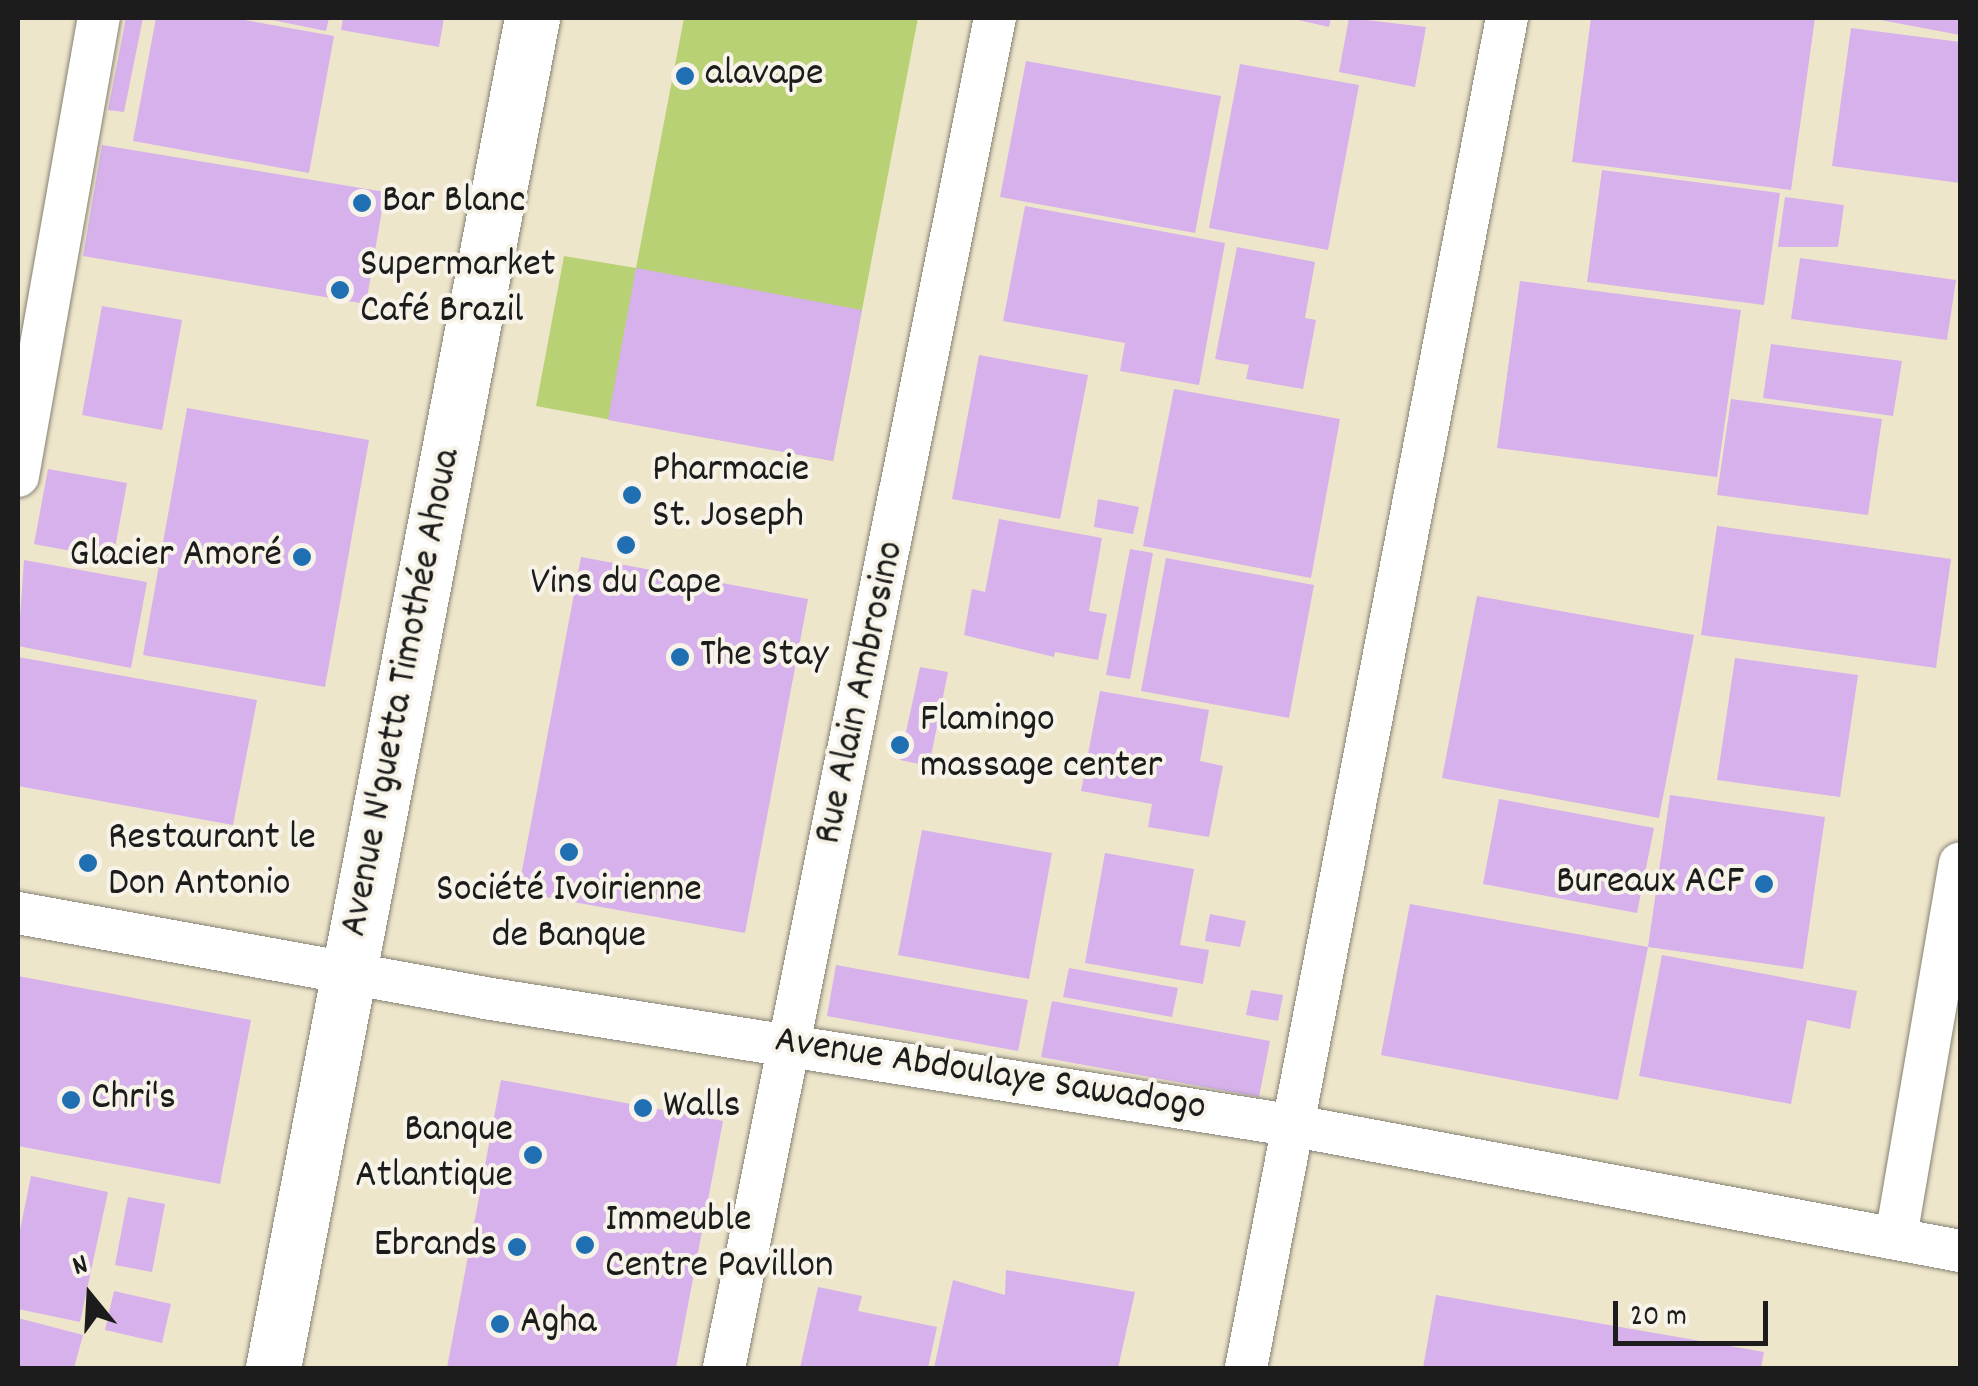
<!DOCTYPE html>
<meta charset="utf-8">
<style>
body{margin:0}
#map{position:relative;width:1978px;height:1386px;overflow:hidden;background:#eee6cb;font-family:Dekko,sans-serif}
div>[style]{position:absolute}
.green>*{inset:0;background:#b9d175}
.building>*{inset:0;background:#d6b1eb}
.roads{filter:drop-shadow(0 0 2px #858174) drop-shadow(0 0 2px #858174)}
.street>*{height:42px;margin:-21px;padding:0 21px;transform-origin:21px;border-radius:21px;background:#fff}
.secondary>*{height:55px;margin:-27.5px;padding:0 27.5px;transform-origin:27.5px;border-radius:27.5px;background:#fff}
.dots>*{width:28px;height:28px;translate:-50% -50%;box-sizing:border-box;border:5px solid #f7f3e8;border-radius:50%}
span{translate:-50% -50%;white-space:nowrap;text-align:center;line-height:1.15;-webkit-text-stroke:8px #f7f3e8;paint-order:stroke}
.poi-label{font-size:40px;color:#1c1c1c}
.left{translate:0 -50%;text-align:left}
.right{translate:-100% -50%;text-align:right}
.street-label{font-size:40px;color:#1c1c1c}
.frame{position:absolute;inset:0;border:20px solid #1c1c1c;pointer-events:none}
.north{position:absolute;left:40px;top:1246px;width:100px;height:100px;-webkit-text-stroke:8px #f7f3e8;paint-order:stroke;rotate:342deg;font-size:28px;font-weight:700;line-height:40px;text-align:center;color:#1c1c1c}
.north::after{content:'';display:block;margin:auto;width:35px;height:45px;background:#1c1c1c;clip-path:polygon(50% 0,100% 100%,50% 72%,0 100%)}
.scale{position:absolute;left:1613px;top:1301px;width:155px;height:45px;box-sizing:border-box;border:5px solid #1c1c1c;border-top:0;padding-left:12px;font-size:30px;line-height:35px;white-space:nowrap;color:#1c1c1c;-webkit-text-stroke:8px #f7f3e8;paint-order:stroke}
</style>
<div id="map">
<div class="green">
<div style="clip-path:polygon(684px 18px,918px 18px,833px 461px,536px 406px,564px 256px,636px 268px)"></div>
</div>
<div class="building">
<div style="clip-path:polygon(126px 18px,143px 18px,124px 112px,108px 110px)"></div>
<div style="clip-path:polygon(156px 18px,233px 18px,334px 36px,309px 173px,133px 141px)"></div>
<div style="clip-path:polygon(262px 18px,329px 18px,326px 31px)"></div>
<div style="clip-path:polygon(343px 18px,444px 18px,439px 47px,341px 30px)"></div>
<div style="clip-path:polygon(1289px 18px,1331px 18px,1329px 27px)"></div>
<div style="clip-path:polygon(1349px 18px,1426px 27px,1415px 87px,1339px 72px)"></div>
<div style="clip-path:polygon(1591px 18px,1815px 18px,1791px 190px,1572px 162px)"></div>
<div style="clip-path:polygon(1875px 18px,1960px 18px,1960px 35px,1875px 19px)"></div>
<div style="clip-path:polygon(1851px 28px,1960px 42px,1960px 183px,1832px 166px)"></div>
<div style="clip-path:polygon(1026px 61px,1221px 96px,1195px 233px,1000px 197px)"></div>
<div style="clip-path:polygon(1240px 64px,1359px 85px,1328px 250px,1209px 228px)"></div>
<div style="clip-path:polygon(102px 145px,385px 192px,366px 304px,83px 256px)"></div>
<div style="clip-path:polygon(1602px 170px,1780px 193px,1764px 305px,1587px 282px)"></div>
<div style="clip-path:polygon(1785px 197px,1844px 205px,1838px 247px,1778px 247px)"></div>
<div style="clip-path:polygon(1025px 206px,1225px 243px,1199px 385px,1120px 371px,1125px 343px,1003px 321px)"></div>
<div style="clip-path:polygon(1237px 247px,1315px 262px,1305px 318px,1316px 320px,1303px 389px,1246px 379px,1249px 365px,1215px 359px)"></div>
<div style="clip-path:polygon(1800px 258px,1956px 280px,1947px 340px,1791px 319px)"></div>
<div style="clip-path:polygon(636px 268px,862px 310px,833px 461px,608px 420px)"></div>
<div style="clip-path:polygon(1520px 281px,1741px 310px,1717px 477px,1497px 448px)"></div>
<div style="clip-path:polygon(102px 306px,182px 320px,162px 430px,82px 415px)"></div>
<div style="clip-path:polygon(1771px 344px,1902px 361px,1893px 416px,1763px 398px)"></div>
<div style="clip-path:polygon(979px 355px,1088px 375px,1060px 519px,952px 499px)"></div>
<div style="clip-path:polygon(1174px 389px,1340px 419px,1311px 578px,1143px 546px)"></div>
<div style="clip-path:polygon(1731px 399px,1882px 419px,1868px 515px,1717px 495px)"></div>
<div style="clip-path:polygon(187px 408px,369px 440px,325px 687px,143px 655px)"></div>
<div style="clip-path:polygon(48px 469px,127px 483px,113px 559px,34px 544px)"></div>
<div style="clip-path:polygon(1098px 499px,1139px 507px,1133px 534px,1094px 527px)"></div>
<div style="clip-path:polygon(999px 519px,1102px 538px,1089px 611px,1107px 614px,1098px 660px,1055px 652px,1054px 657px,964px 635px,972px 589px,985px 592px)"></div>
<div style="clip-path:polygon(1717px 526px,1951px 559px,1936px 668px,1701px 635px)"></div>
<div style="clip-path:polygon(1130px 549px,1153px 553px,1130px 679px,1106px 675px)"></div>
<div style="clip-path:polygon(581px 557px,808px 599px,745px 933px,518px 892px)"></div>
<div style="clip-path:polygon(1166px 558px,1314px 585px,1289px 718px,1141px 691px)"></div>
<div style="clip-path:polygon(24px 560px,147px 582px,131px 668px,18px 646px)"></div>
<div style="clip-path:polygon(1477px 596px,1694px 635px,1659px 818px,1442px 778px)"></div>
<div style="clip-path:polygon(18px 657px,257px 700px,233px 825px,18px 786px)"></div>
<div style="clip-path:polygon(1735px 658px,1858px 675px,1840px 797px,1717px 780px)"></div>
<div style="clip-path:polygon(920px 667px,948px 672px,929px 766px,900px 760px)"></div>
<div style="clip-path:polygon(1100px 691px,1209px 710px,1200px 761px,1223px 766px,1209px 837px,1148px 827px,1152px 804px,1081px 791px)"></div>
<div style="clip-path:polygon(1670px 795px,1825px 817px,1803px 969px,1648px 947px)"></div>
<div style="clip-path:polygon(1499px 799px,1654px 828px,1637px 913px,1483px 884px)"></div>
<div style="clip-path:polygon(922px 830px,1052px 853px,1029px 979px,898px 955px)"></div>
<div style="clip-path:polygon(1105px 853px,1194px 869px,1180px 945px,1209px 950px,1203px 984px,1085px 963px)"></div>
<div style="clip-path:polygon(1410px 904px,1648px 947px,1618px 1100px,1381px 1055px)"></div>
<div style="clip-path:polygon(1210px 914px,1246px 921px,1240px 947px,1205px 941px)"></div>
<div style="clip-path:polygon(1662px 955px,1857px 991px,1850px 1029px,1807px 1020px,1791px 1104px,1639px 1076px)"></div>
<div style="clip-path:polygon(836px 965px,1028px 1000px,1018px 1051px,827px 1016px)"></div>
<div style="clip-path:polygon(1069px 968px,1178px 988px,1172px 1017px,1063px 997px)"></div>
<div style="clip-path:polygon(18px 976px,251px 1020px,220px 1184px,18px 1146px)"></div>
<div style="clip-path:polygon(1251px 990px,1283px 995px,1278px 1021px,1246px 1015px)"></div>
<div style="clip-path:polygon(1052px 1001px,1270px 1041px,1259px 1097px,1041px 1057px)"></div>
<div style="clip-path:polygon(501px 1080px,723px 1121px,676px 1368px,447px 1368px)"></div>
<div style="clip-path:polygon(31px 1176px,108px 1192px,80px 1322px,18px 1309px,18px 1240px)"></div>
<div style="clip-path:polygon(128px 1197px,165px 1204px,152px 1272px,115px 1265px)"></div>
<div style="clip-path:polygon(1006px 1270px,1135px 1292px,1118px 1368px,934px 1368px,953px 1280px,1005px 1295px)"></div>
<div style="clip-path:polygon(818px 1287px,862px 1296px,858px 1311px,937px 1327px,928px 1368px,800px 1368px)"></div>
<div style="clip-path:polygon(114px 1291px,171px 1304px,162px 1343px,105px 1330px)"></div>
<div style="clip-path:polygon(1436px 1295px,1764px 1352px,1761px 1368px,1423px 1368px)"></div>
<div style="clip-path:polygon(18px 1318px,83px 1335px,74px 1368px,18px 1368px)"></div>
</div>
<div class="roads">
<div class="street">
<div style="left:18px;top:476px;width:465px;rotate:-80deg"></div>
<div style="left:18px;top:913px;width:475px;rotate:10.3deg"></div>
<div style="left:485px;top:998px;width:815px;rotate:8.97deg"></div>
<div style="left:1290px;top:1125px;width:682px;rotate:10.65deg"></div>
<div style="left:1896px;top:1237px;width:379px;rotate:-80.3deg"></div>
<div style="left:724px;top:1368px;width:1377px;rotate:-78.65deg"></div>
<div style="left:1246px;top:1368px;width:1375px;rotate:-79.06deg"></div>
</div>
<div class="secondary">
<div style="left:273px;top:1368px;width:1375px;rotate:-79.14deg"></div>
</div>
</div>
<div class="dots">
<div style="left:685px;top:76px;background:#1f6fb2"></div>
<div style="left:362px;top:203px;background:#1f6fb2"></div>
<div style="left:340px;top:290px;background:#1f6fb2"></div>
<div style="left:632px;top:495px;background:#1f6fb2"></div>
<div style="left:626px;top:545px;background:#1f6fb2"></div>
<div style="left:302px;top:557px;background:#1f6fb2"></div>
<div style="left:680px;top:657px;background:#1f6fb2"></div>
<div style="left:900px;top:745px;background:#1f6fb2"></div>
<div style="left:569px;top:852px;background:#1f6fb2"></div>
<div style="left:88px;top:863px;background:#1f6fb2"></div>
<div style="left:1764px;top:884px;background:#1f6fb2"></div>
<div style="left:71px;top:1100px;background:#1f6fb2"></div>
<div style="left:643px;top:1108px;background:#1f6fb2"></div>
<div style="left:533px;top:1155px;background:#1f6fb2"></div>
<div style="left:585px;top:1245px;background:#1f6fb2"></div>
<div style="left:517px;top:1247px;background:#1f6fb2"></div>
<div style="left:500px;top:1324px;background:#1f6fb2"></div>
</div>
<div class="poi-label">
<span class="left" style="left:705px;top:76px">alavape</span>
<span class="left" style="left:382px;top:203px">Bar Blanc</span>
<span class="left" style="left:360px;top:290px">Supermarket<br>Café Brazil</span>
<span class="left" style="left:652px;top:495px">Pharmacie<br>St. Joseph</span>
<span class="right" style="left:282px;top:557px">Glacier Amoré</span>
<span style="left:626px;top:585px">Vins du Cape</span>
<span class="left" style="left:700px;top:657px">The Stay</span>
<span class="left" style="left:920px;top:745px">Flamingo<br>massage center</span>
<span class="left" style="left:108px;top:863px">Restaurant le<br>Don Antonio</span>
<span class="right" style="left:1744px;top:884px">Bureaux ACF</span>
<span style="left:569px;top:915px">Société Ivoirienne<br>de Banque</span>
<span class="left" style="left:91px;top:1100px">Chri's</span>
<span class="left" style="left:663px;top:1108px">Walls</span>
<span class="right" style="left:513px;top:1155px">Banque<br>Atlantique</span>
<span class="left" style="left:605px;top:1245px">Immeuble<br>Centre Pavillon</span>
<span class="right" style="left:497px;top:1247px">Ebrands</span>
<span class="left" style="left:520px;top:1324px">Agha</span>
</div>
<div class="street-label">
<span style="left:403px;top:693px;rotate:-79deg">Avenue N'guetta Timothée Ahoua</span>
<span style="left:862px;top:693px;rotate:-78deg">Rue Alain Ambrosino</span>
<span style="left:990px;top:1076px;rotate:9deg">Avenue Abdoulaye Sawadogo</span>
</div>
<div class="frame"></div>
<div class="north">N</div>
<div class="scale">20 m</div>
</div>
